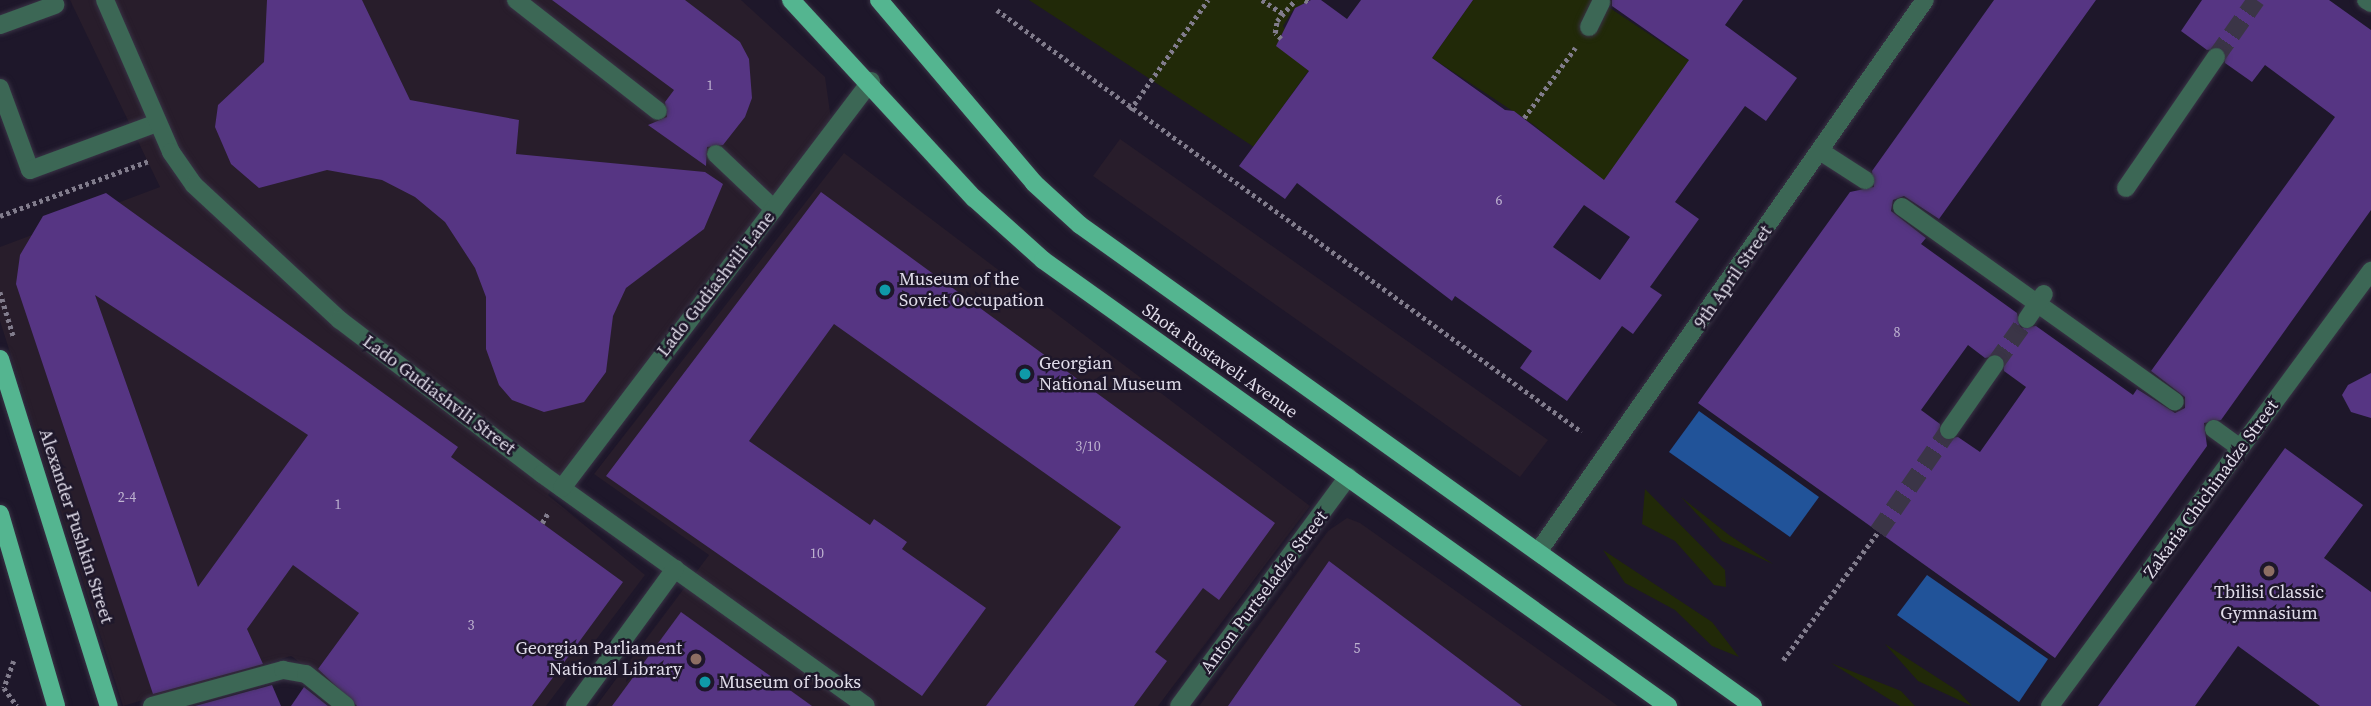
<!DOCTYPE html>
<style>
body{margin:0}
#map{position:relative;width:2371px;height:706px;overflow:hidden;background:#1e172a;font-family:"Source Serif 4",serif}
div>[style]{position:absolute}
.commercial>*{inset:0;background:#281d2b}
.green>*{inset:0;background:#212908}
.water>*{inset:0;background:#215399}
.building>*{inset:0;background:#563583}
.street-tunnel>*{height:18px;margin-top:-9px;transform-origin:0;background:repeating-linear-gradient(90deg,#3b3547 0 18px,transparent 0 27px)}
.path>*{height:4.5px;margin-top:-2.25px;transform-origin:0;background:repeating-linear-gradient(90deg,#817c8c 0 3.5px,transparent 0 7px)}
.roads{filter:drop-shadow(0 0 2px #393345) drop-shadow(0 0 2px #393345)}
.lane>*{height:18px;margin:-9px;padding:0 9px;transform-origin:9px;border-radius:9px;background:#3c6755}
.street>*{height:18px;margin:-9px;padding:0 9px;transform-origin:9px;border-radius:9px;background:#3c6755}
.primary>*{height:18px;margin:-9px;padding:0 9px;transform-origin:9px;border-radius:9px;background:#54b590}
.dots>*{width:19px;height:19px;translate:-50% -50%;box-sizing:border-box;border:4px solid #1e172a;border-radius:50%}
span{translate:-50% -50%;white-space:nowrap;text-align:center;line-height:1.15;-webkit-text-stroke:5px #1e172a;paint-order:stroke}
.number-label{font-size:14px;color:#beb3d0}
.number-label span{-webkit-text-stroke-width:0}
.street-label{font-size:18px;color:#e1ddea}
.poi-label{font-size:18px;color:#e1ddea}
.left{translate:0 -50%;text-align:left}
.right{translate:-100% -50%;text-align:right}
</style>
<div id="map">
<div class="commercial">
<div style="clip-path:polygon(70px 0,741px 0,825px 77px,831px 119px,548px 495px,645px 575px,546px 706px,359px 706px,291px 656px,123px 706px,0 321px,0 247px,160px 187px)"></div>
<div style="clip-path:polygon(1120px 139px,1548px 440px,1520px 477px,1093px 176px)"></div>
<div style="clip-path:polygon(844px 153px,1310px 506px,1158px 706px,596px 706px,709px 555px,594px 474px)"></div>
<div style="clip-path:polygon(1347px 518px,1360px 523px,1618px 706px,1199px 706px,1328px 531px)"></div>
</div>
<div class="green">
<div style="clip-path:polygon(1029px 0,1311px 0,1293px 10px,1283px 26px,1309px 70px,1254px 147px)"></div>
<div style="clip-path:polygon(1473px 0,1598px 0,1691px 62px,1604px 183px,1534px 125px,1432px 58px)"></div>
<div style="clip-path:polygon(1645px 489px,1725px 570px,1726px 587px,1714px 585px,1675px 541px,1642px 524px)"></div>
<div style="clip-path:polygon(1681px 497px,1729px 535px,1773px 564px,1722px 541px)"></div>
<div style="clip-path:polygon(1603px 550px,1712px 622px,1739px 657px,1712px 646px,1675px 610px,1625px 583px)"></div>
<div style="clip-path:polygon(1885px 644px,1958px 691px,1972px 706px,1918px 681px)"></div>
<div style="clip-path:polygon(1831px 663px,1901px 691px,1915px 706px,1900px 706px)"></div>
</div>
<div class="water">
<div style="clip-path:polygon(1699px 411px,1819px 497px,1790px 537px,1669px 452px)"></div>
<div style="clip-path:polygon(1927px 575px,2048px 659px,2019px 702px,1897px 615px)"></div>
</div>
<div class="building">
<div style="clip-path:polygon(267px 0,362px 0,410px 100px,519px 120px,516px 154px,705px 172px,723px 184px,704px 229px,626px 288px,613px 316px,606px 372px,584px 402px,544px 412px,512px 400px,499px 385px,486px 349px,486px 297px,475px 268px,445px 222px,415px 197px,382px 180px,327px 170px,259px 188px,231px 164px,215px 127px,218px 105px,264px 62px)"></div>
<div style="clip-path:polygon(552px 0,685px 0,740px 42px,749px 59px,752px 98px,745px 117px,723px 145px,707px 147px,706px 166px,648px 125px,667px 117px,665px 102px,674px 90px)"></div>
<div style="clip-path:polygon(evenodd,1311px 0,1321px 0,1347px 19px,1361px 0,1473px 0,1432px 58px,1505px 110px,1514px 111px,1604px 180px,1689px 60px,1612px 6px,1612px 0,1743px 0,1725px 25px,1797px 78px,1766px 121px,1745px 106px,1675px 202px,1699px 219px,1650px 287px,1662px 295px,1633px 334px,1622px 326px,1567px 401px,1520px 368px,1532px 351px,1455px 296px,1452px 301px,1297px 183px,1285px 199px,1239px 166px,1309px 71px,1276px 46px,1295px 8px,1311px 0,1584px 205px,1630px 237px,1600px 280px,1553px 247px,1584px 205px)"></div>
<div style="clip-path:polygon(evenodd,1994px 0,2096px 0,1939px 219px,1904px 196px,1893px 200px,1891px 211px,1926px 238px,1921px 244px,2017px 313px,2020px 328px,2036px 326px,2133px 395px,2137px 389px,2175px 413px,2185px 408px,2185px 397px,2151px 371px,2335px 117px,2265px 65px,2252px 82px,2225px 63px,2223px 48px,2207px 50px,2181px 31px,2202px 0,2329px 0,2371px 30px,2371px 210px,2221px 420px,2204px 423px,2207px 446px,2055px 658px,1698px 403px,1850px 192px,1874px 187px,1872px 171px,1994px 0,1968px 345px,1985px 358px,2002px 355px,2004px 371px,2026px 387px,1980px 452px,1958px 437px,1942px 439px,1940px 424px,1921px 410px,1968px 345px)"></div>
<div style="clip-path:polygon(821px 192px,1275px 523px,1219px 600px,1203px 588px,1155px 652px,1167px 661px,1134px 706px,986px 706px,1121px 527px,834px 324px,749px 441px,870px 525px,874px 519px,907px 542px,902px 549px,986px 608px,922px 696px,606px 476px)"></div>
<div style="clip-path:polygon(evenodd,106px 193px,458px 447px,451px 457px,623px 582px,532px 706px,357px 706px,318px 669px,359px 613px,293px 565px,247px 629px,263px 664px,153px 694px,16px 284px,20px 255px,43px 216px,106px 193px,95px 295px,308px 435px,198px 587px,95px 295px)"></div>
<div style="clip-path:polygon(2371px 373px,2371px 418px,2351px 412px,2342px 395px,2348px 385px)"></div>
<div style="clip-path:polygon(2285px 448px,2363px 505px,2324px 558px,2371px 592px,2371px 706px,2320px 706px,2238px 646px,2195px 706px,2098px 706px)"></div>
<div style="clip-path:polygon(1329px 561px,1490px 682px,1522px 706px,1228px 706px)"></div>
<div style="clip-path:polygon(681px 612px,812px 706px,612px 706px)"></div>
<div style="clip-path:polygon(272px 685px,281px 706px,195px 706px)"></div>
<div style="clip-path:polygon(304px 687px,328px 706px,291px 706px)"></div>
</div>
<div class="street-tunnel">
<div style="left:2216px;top:57px;width:70px;rotate:-54.9deg"></div>
<div style="left:1995px;top:364px;width:55px;rotate:-54.6deg"></div>
<div style="left:1878px;top:532px;width:124px;rotate:-55.2deg"></div>
</div>
<div class="path">
<div style="left:1262px;top:0;width:24px;rotate:33deg"></div>
<div style="left:1305px;top:0;width:4px;rotate:27deg"></div>
<div style="left:997px;top:10px;width:721px;rotate:35.81deg"></div>
<div style="left:1281px;top:39px;width:8px;rotate:-135deg"></div>
<div style="left:1275px;top:33px;width:12px;rotate:-81deg"></div>
<div style="left:1277px;top:21px;width:28px;rotate:-49deg"></div>
<div style="left:1130px;top:110px;width:135px;rotate:-54.7deg"></div>
<div style="left:1524px;top:118px;width:87px;rotate:-53.9deg"></div>
<div style="left:0;top:216px;width:159px;rotate:-20.3deg"></div>
<div style="left:0;top:292px;width:48px;rotate:73.1deg"></div>
<div style="left:542px;top:523px;width:12px;rotate:-59deg"></div>
<div style="left:1783px;top:660px;width:159px;rotate:-53.4deg"></div>
<div style="left:14px;top:661px;width:29px;rotate:110deg"></div>
<div style="left:4px;top:688px;width:22px;rotate:54deg"></div>
</div>
<div class="roads">
<div class="lane">
<div style="left:516px;top:0;width:180px;rotate:38deg"></div>
<div style="left:0;top:25px;width:59px;rotate:-20deg"></div>
<div style="left:1589px;top:27px;width:28px;rotate:-64deg"></div>
<div style="left:0;top:88px;width:87px;rotate:69.9deg"></div>
<div style="left:30px;top:170px;width:135px;rotate:-20.3deg"></div>
<div style="left:1820px;top:151px;width:54px;rotate:32.8deg"></div>
<div style="left:716px;top:154px;width:80px;rotate:43.5deg"></div>
<div style="left:1902px;top:207px;width:335px;rotate:35.5deg"></div>
<div style="left:2214px;top:429px;width:32px;rotate:36deg"></div>
</div>
<div class="street">
<div style="left:105px;top:0;width:166px;rotate:66.5deg"></div>
<div style="left:171px;top:152px;width:40px;rotate:55.1deg"></div>
<div style="left:194px;top:185px;width:199px;rotate:42.8deg"></div>
<div style="left:340px;top:320px;width:254px;rotate:37.3deg"></div>
<div style="left:542px;top:474px;width:398px;rotate:35.6deg"></div>
<div style="left:2366px;top:0;width:6px;rotate:31deg"></div>
<div style="left:2126px;top:188px;width:159px;rotate:-55.5deg"></div>
<div style="left:2027px;top:319px;width:30px;rotate:-56deg"></div>
<div style="left:1949px;top:430px;width:80px;rotate:-55.1deg"></div>
<div style="left:562px;top:488px;width:511px;rotate:-52.79deg"></div>
<div style="left:1538px;top:552px;width:674px;rotate:-54.97deg"></div>
<div style="left:152px;top:706px;width:136px;rotate:-15.4deg"></div>
<div style="left:283px;top:670px;width:23px;rotate:10deg"></div>
<div style="left:306px;top:674px;width:51px;rotate:38.7deg"></div>
<div style="left:575px;top:706px;width:170px;rotate:-53.9deg"></div>
<div style="left:1179px;top:706px;width:285px;rotate:-53.6deg"></div>
<div style="left:2050px;top:706px;width:541px;rotate:-53.58deg"></div>
</div>
<div class="primary">
<div style="left:791px;top:0;width:270px;rotate:47.3deg"></div>
<div style="left:974px;top:198px;width:93px;rotate:41.9deg"></div>
<div style="left:1043px;top:260px;width:768px;rotate:35.51deg"></div>
<div style="left:879px;top:0;width:240px;rotate:49.7deg"></div>
<div style="left:1034px;top:183px;width:62px;rotate:42.4deg"></div>
<div style="left:1080px;top:225px;width:827px;rotate:35.55deg"></div>
<div style="left:0;top:359px;width:364px;rotate:72.6deg"></div>
<div style="left:0;top:514px;width:200px;rotate:73.7deg"></div>
</div>
</div>
<div class="dots">
<div style="left:885px;top:290px;background:#0f9aa8"></div>
<div style="left:1025px;top:374px;background:#0f9aa8"></div>
<div style="left:2269px;top:571px;background:#8d6e63"></div>
<div style="left:696px;top:659px;background:#8d6e63"></div>
<div style="left:705px;top:682px;background:#0f9aa8"></div>
</div>
<div class="number-label">
<span style="left:710px;top:85px">1</span>
<span style="left:1499px;top:200px">6</span>
<span style="left:1897px;top:332px">8</span>
<span style="left:1088px;top:446px">3/10</span>
<span style="left:127px;top:497px">2-4</span>
<span style="left:338px;top:504px">1</span>
<span style="left:817px;top:553px">10</span>
<span style="left:471px;top:625px">3</span>
<span style="left:1357px;top:648px">5</span>
</div>
<div class="street-label">
<span style="left:1733px;top:277px;rotate:-55deg">9th April Street</span>
<span style="left:716px;top:284px;rotate:-52deg">Lado Gudiashvili Lane</span>
<span style="left:1220px;top:361px;rotate:35deg">Shota Rustaveli Avenue</span>
<span style="left:439px;top:395px;rotate:37deg">Lado Gudiashvili Street</span>
<span style="left:2211px;top:489px;rotate:-54deg">Zakaria Chichinadze Street</span>
<span style="left:76px;top:526px;rotate:72deg">Alexander Pushkin Street</span>
<span style="left:1264px;top:592px;rotate:-53deg">Anton Purtseladze Street</span>
</div>
<div class="poi-label">
<span class="left" style="left:899px;top:290px">Museum of the<br>Soviet Occupation</span>
<span class="left" style="left:1039px;top:374px">Georgian<br>National Museum</span>
<span style="left:2269px;top:603px">Tbilisi Classic<br>Gymnasium</span>
<span class="right" style="left:682px;top:659px">Georgian Parliament<br>National Library</span>
<span class="left" style="left:719px;top:682px">Museum of books</span>
</div>
</div>
